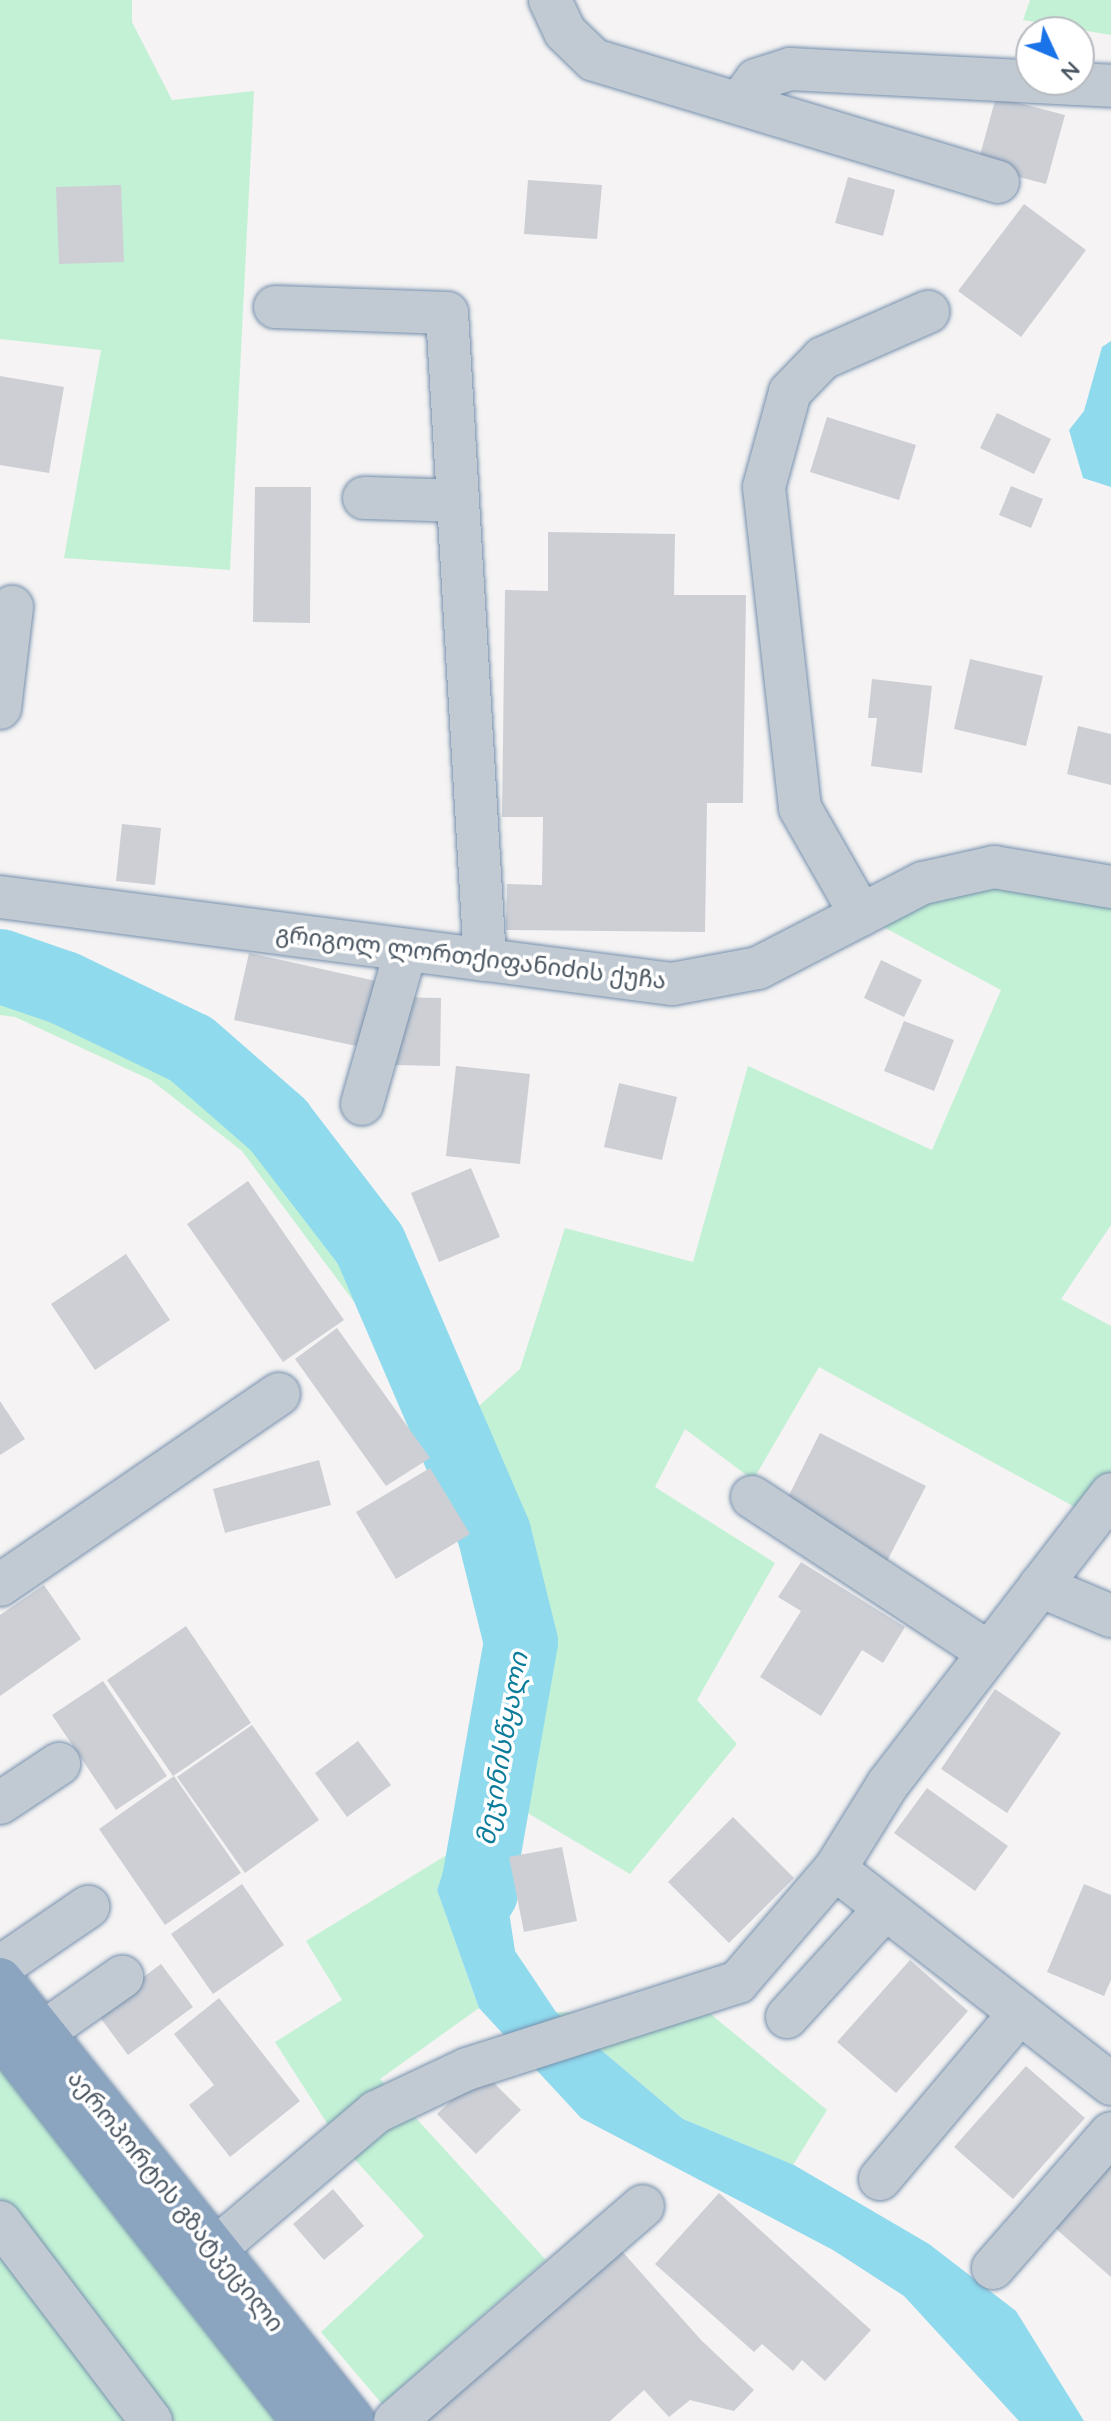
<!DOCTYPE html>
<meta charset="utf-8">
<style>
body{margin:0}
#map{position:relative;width:1111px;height:2421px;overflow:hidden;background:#f5f3f3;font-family:Quicksand,"Noto Sans Georgian",sans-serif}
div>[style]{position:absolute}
.green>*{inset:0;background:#c3f1d5}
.water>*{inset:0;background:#90daee}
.river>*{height:74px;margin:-37px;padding:0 37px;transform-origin:37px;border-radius:37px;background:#90daee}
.building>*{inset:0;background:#cdcfd5}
.roads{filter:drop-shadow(0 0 2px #7690ad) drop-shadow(0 0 2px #7690ad)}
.minor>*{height:42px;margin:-21px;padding:0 21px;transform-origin:21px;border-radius:21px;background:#c1cad2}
.highway>*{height:44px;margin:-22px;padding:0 22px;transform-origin:22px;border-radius:22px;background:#8ba5c1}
span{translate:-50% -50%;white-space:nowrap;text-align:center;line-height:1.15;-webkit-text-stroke:7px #fff;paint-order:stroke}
.street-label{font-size:24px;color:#4a5661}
.water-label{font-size:26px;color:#0c7c9b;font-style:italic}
.north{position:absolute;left:1015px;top:16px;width:80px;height:80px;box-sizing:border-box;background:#fff;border:2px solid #b7bbc0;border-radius:50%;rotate:134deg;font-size:22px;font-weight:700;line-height:32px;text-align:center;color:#4a5661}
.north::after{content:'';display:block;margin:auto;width:28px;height:36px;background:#1a73e8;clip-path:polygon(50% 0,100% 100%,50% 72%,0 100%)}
</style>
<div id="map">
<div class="green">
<div style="clip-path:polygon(0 0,132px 0,132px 22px,172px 100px,254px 91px,230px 570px,64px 558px,101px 350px,0 339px)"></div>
<div style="clip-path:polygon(1030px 0,1111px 0,1111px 35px,1023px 20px)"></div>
<div style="clip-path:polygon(923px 883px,1111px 887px,1111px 1225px,1061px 1299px,1111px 1326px,1111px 1494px,1093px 1517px,819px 1367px,753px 1480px,685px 1429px,655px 1487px,775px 1563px,697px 1700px,737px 1744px,630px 1874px,474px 1781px,521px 1642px,494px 1533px,450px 1431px,242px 1151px,151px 1080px,15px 1017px,0 1015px,0 966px,64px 988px,191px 1049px,278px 1125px,370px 1245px,451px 1431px,520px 1369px,565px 1228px,693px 1262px,748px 1066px,932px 1150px,1001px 990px,861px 915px)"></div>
<div style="clip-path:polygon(450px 1853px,437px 1890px,479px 2008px,380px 2079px,546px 2260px,382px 2404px,321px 2332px,424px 2236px,339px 2142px,275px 2042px,342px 2000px,306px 1941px)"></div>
<div style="clip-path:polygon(690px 1997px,827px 2110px,793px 2165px,683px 2119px,556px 2012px,633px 2015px)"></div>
<div style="clip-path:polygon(0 2060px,285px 2421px,0 2421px)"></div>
</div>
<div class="water">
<div style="clip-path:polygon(1111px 341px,1111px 487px,1083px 478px,1069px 430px,1084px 411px,1102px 347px)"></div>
<div style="clip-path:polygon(474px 1781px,515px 1805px,502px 1866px,515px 1951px,556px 2012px,683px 2119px,794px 2165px,929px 2244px,1016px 2311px,1084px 2421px,1019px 2421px,904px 2296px,833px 2250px,581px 2118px,479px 2008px,437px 1890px)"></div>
</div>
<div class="river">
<div style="left:0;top:966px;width:68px;rotate:19deg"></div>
<div style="left:64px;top:988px;width:141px;rotate:25.7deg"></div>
<div style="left:191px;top:1049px;width:116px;rotate:41.1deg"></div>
<div style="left:278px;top:1125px;width:151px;rotate:52.5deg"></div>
<div style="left:370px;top:1245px;width:314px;rotate:66.7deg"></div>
<div style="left:494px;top:1533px;width:112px;rotate:76.1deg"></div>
<div style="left:521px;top:1642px;width:242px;rotate:100deg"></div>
<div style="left:479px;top:1880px;width:13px;rotate:81deg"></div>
</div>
<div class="building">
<div style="clip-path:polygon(996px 97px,1065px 115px,1046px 184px,977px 166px)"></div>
<div style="clip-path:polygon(848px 177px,895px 190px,883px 236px,835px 223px)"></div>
<div style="clip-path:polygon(528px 180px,602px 185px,597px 239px,524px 234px)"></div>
<div style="clip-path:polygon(121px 185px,124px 262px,59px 264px,56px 187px)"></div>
<div style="clip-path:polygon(1024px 204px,1086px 250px,1021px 337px,958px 291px)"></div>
<div style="clip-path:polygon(0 376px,64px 387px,49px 473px,0 465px)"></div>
<div style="clip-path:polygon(997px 413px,1051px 439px,1034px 474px,980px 448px)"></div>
<div style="clip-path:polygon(827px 417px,916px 445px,899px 500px,810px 472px)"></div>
<div style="clip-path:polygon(1011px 486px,1043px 499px,1031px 528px,999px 515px)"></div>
<div style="clip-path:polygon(255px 487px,311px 487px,310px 623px,253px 622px)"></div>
<div style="clip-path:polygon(548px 532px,675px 534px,674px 595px,746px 595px,743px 803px,707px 803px,705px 932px,506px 930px,507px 884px,542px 885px,543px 817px,502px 817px,505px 590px,548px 591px)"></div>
<div style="clip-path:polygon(970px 659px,1043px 676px,1026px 746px,954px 729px)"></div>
<div style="clip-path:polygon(872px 679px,932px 686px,922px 773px,871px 766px,877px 718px,868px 718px)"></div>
<div style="clip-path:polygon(1078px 726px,1111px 734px,1111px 785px,1067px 774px)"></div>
<div style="clip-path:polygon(122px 824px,161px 828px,155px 885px,116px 881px)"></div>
<div style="clip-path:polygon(249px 953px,376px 981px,361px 1047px,234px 1020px)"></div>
<div style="clip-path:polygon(881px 960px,922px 980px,904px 1017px,864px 998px)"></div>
<div style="clip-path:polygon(397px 997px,441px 998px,440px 1066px,395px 1065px)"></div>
<div style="clip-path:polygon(904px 1021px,954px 1040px,934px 1091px,884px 1071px)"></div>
<div style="clip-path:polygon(456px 1066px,530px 1074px,520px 1164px,446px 1156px)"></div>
<div style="clip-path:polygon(619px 1083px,677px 1097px,662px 1160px,604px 1147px)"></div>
<div style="clip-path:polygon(471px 1168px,500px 1237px,439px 1262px,411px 1193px)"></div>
<div style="clip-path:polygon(248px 1181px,344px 1320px,283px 1362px,187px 1224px)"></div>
<div style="clip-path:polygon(126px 1254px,170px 1320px,95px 1370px,51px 1304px)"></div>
<div style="clip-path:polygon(337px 1328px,430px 1458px,386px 1486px,295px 1359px)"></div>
<div style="clip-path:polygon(0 1401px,25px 1439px,0 1455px)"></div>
<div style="clip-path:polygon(820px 1433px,926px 1486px,886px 1563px,782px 1509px)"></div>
<div style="clip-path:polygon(319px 1460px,331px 1505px,225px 1533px,213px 1489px)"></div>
<div style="clip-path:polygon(430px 1468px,470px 1534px,396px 1579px,356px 1512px)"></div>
<div style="clip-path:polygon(801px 1562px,905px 1627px,883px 1663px,862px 1650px,821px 1716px,760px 1677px,801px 1611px,778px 1597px)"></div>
<div style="clip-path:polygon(44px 1585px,81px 1639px,0 1696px,0 1615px)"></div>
<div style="clip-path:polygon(186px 1626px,251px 1723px,173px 1776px,107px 1680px)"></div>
<div style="clip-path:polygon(103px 1681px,167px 1776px,116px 1810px,52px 1715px)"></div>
<div style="clip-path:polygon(995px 1689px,1061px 1733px,1007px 1813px,941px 1769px)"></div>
<div style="clip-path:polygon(252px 1725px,319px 1820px,245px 1873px,177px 1777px)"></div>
<div style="clip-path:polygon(358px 1741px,391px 1785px,347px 1817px,315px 1773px)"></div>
<div style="clip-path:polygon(174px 1776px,241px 1873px,165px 1925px,99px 1829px)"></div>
<div style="clip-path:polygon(927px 1788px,1008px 1846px,975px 1891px,894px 1833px)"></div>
<div style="clip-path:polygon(733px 1817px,794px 1878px,729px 1943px,668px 1882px)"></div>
<div style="clip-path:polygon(562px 1847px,577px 1921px,524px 1932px,509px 1857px)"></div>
<div style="clip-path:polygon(242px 1884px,284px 1945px,213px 1994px,171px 1934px)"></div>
<div style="clip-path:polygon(1084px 1884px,1111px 1895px,1111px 1980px,1104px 1996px,1047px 1972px)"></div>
<div style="clip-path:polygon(910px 1960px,968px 2011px,896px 2093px,837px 2042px)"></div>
<div style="clip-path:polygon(161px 1964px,193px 2007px,128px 2055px,96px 2012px)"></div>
<div style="clip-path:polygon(219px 1998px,300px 2101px,230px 2157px,189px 2105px,214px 2085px,174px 2034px)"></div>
<div style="clip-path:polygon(1026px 2066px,1085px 2118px,1013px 2199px,954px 2147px)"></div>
<div style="clip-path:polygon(482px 2071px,521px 2110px,476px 2154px,437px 2114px)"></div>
<div style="clip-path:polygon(1111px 2164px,1111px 2277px,1055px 2228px)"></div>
<div style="clip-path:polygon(333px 2189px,364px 2226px,324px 2260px,293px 2224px)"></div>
<div style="clip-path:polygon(719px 2193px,871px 2330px,825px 2381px,802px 2360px,793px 2371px,762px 2344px,754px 2352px,655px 2264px)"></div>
<div style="clip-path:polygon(612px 2240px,701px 2340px,754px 2390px,734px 2411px,690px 2400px,669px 2417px,644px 2390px,610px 2421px,409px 2421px)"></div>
</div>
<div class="roads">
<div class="minor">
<div style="left:550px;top:0;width:35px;rotate:65deg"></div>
<div style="left:565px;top:32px;width:40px;rotate:44deg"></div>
<div style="left:594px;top:60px;width:422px;rotate:16.8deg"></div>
<div style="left:741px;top:101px;width:26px;rotate:-54deg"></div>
<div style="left:756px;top:80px;width:36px;rotate:-18deg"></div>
<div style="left:790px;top:69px;width:321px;rotate:3deg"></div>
<div style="left:275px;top:307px;width:172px;rotate:2deg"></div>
<div style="left:447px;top:313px;width:648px;rotate:86.64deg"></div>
<div style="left:364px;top:498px;width:94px;rotate:1.8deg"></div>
<div style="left:0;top:708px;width:102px;rotate:-83.2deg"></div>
<div style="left:0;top:897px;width:678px;rotate:7.38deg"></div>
<div style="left:672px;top:984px;width:87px;rotate:-10.5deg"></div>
<div style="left:758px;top:968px;width:186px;rotate:-27.3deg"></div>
<div style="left:923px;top:883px;width:73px;rotate:-12.7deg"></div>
<div style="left:994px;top:867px;width:119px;rotate:9.7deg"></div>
<div style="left:861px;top:915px;width:123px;rotate:-119.7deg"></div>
<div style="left:800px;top:808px;width:323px;rotate:-96.4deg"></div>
<div style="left:764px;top:487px;width:98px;rotate:-74.7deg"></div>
<div style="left:790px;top:392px;width:47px;rotate:-45.9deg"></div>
<div style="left:823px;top:358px;width:115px;rotate:-23.7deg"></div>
<div style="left:362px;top:1104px;width:160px;rotate:-74.1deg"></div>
<div style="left:752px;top:1497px;width:282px;rotate:33.3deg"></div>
<div style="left:0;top:1585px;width:338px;rotate:-34.4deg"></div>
<div style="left:1040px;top:1586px;width:77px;rotate:22.9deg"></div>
<div style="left:0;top:1803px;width:71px;rotate:-33.5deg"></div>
<div style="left:835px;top:1869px;width:350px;rotate:37.9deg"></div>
<div style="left:0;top:1967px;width:107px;rotate:-34.3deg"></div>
<div style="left:787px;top:2017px;width:146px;rotate:-47.8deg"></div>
<div style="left:42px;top:2033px;width:98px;rotate:-35deg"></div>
<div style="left:880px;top:2179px;width:217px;rotate:-49.9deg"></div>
<div style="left:0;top:2222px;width:250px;rotate:52.8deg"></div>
<div style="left:214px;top:2250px;width:213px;rotate:-40.4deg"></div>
<div style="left:376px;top:2112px;width:101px;rotate:-25.3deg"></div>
<div style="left:467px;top:2069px;width:285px;rotate:-17.8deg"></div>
<div style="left:738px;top:1982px;width:149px;rotate:-49.4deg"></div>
<div style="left:835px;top:1869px;width:100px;rotate:-58.1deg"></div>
<div style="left:888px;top:1784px;width:366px;rotate:-52.4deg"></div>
<div style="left:993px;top:2268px;width:179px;rotate:-48.8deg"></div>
<div style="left:395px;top:2421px;width:328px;rotate:-40.9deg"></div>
</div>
<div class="highway">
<div style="left:0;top:1980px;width:564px;rotate:51.4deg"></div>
<div style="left:0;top:2033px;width:493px;rotate:51.9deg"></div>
</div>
</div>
<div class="street-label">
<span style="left:471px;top:957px;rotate:7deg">გრიგოლ ლორთქიფანიძის ქუჩა</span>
<span style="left:176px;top:2201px;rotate:51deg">აეროპორტის გზატკეცილი</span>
</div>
<div class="water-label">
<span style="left:502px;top:1749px;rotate:-80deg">მეჯინისწყალი</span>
</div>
<div class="north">N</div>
</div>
